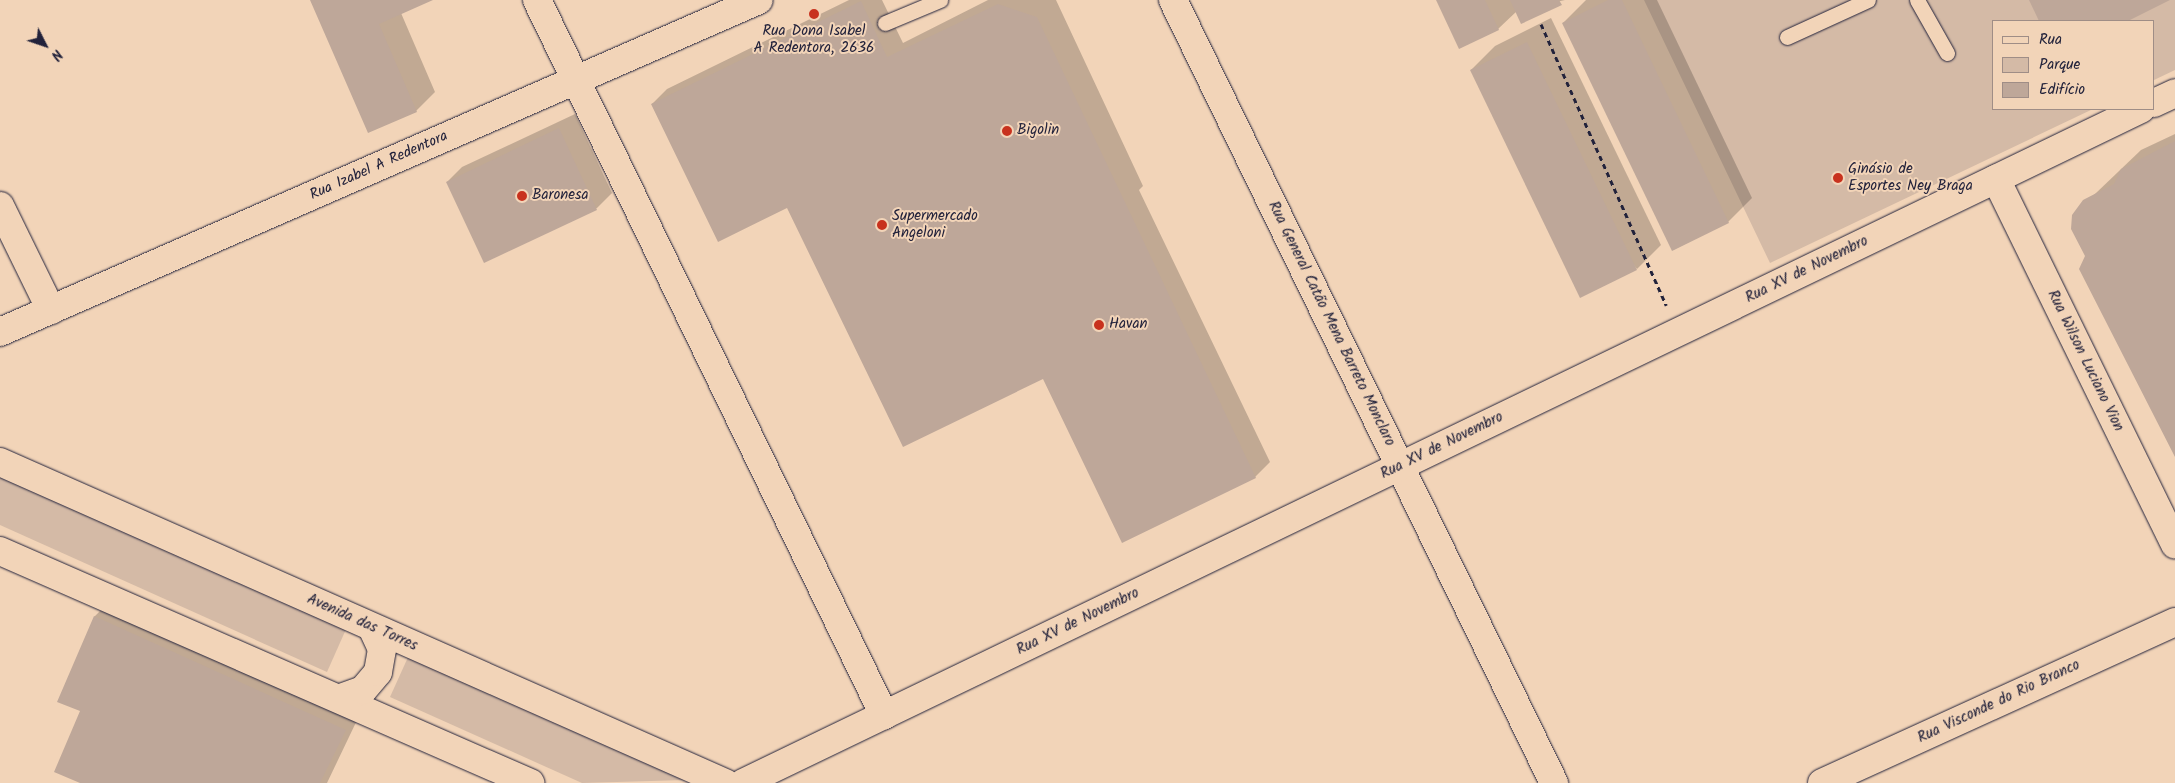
<!DOCTYPE html>
<meta charset="utf-8">
<style>
body{margin:0}
#map{position:relative;width:2175px;height:783px;overflow:hidden;background:#f2d4b8;font-family:Kalam,sans-serif}
div>[style]{position:absolute}
.green>*{inset:0;background:#d4baa6}
.shadow>*{inset:0;background:#0003}
.building>*{inset:0;background:#bea799}
.path>*{height:3px;margin-top:-1.5px;transform-origin:0;background:repeating-linear-gradient(90deg,#22223b 0 5px,transparent 0 9px)}
.roads{filter:drop-shadow(0 0 1px #22223b) drop-shadow(0 0 1px #22223b)}
.service>*{height:15px;margin:-7.5px;padding:0 7.5px;transform-origin:7.5px;border-radius:7.5px;background:#f2d4b8}
.minor>*{height:28px;margin:-14px;padding:0 14px;transform-origin:14px;border-radius:14px;background:#f2d4b8}
.tertiary>*{height:28px;margin:-14px;padding:0 14px;transform-origin:14px;border-radius:14px;background:#f2d4b8}
.secondary>*{height:28px;margin:-14px;padding:0 14px;transform-origin:14px;border-radius:14px;background:#f2d4b8}
.dots>*{width:14px;height:14px;translate:-50% -50%;box-sizing:border-box;border:2px solid #f2d4b8;border-radius:50%}
span{translate:-50% -50%;white-space:nowrap;text-align:center;line-height:1.15;-webkit-text-stroke:4px #f2d4b8;paint-order:stroke}
.poi-label{font-size:15px;color:#22223b}
.left{translate:0 -50%;text-align:left}
.street-label{font-size:15px;color:#22223b}
.legend{position:absolute;left:1992px;top:20px;width:162px;height:90px;box-sizing:border-box;background:#f2d4b8;border:1px solid #9f8d86;margin:0;padding:6px 9px;list-style:none;font-size:15px;color:#22223b}
.legend li{display:flex;align-items:center;gap:10px;height:25px}
.legend b{width:25px;border:1px solid #9f8d86}
.north{position:absolute;left:20px;top:20px;width:50px;height:50px;-webkit-text-stroke:4px #f2d4b8;paint-order:stroke;rotate:131deg;font-size:14px;font-weight:700;line-height:20px;text-align:center;color:#22223b}
.north::after{content:'';display:block;margin:auto;width:18px;height:22px;background:#22223b;clip-path:polygon(50% 0,100% 100%,50% 72%,0 100%)}
</style>
<div id="map">
<div class="green">
<div style="clip-path:polygon(1644px 0,2175px 0,2175px 70px,2154px 80px,2154px 21px,1994px 21px,1994px 109px,2093px 109px,1770px 263px)"></div>
<div style="clip-path:polygon(0 472px,347px 627px,327px 672px,0 525px)"></div>
<div style="clip-path:polygon(409px 655px,686px 780px,582px 783px,390px 697px)"></div>
</div>
<div class="shadow">
<div style="clip-path:polygon(311px 0,430px 0,401px 13px,435px 92px,416px 111px)"></div>
<div style="clip-path:polygon(849px 0,882px 0,903px 43px,988px 0,1056px 0,1143px 186px,1139px 190px,1270px 462px,1255px 477px,1044px 377px,788px 207px,652px 104px,667px 89px)"></div>
<div style="clip-path:polygon(1437px 0,1565px 0,1517px 11px,1498px 29px)"></div>
<div style="clip-path:polygon(1586px 0,1657px 0,1752px 198px,1728px 222px,1673px 250px,1563px 23px)"></div>
<div style="clip-path:polygon(2030px 0,2168px 0,2125px 21px,2041px 21px)"></div>
<div style="clip-path:polygon(1551px 18px,1661px 245px,1637px 269px,1471px 70px,1495px 46px)"></div>
<div style="clip-path:polygon(575px 114px,612px 193px,597px 208px,484px 261px,447px 182px,462px 167px)"></div>
<div style="clip-path:polygon(2175px 134px,2175px 454px,2073px 215px,2141px 150px)"></div>
<div style="clip-path:polygon(110px 601px,360px 714px,327px 783px,83px 783px,82px 711px,59px 701px,95px 616px)"></div>
</div>
<div class="building">
<div style="clip-path:polygon(310px 0,433px 0,379px 24px,417px 112px,368px 133px)"></div>
<div style="clip-path:polygon(1436px 0,1485px 0,1499px 30px,1459px 49px)"></div>
<div style="clip-path:polygon(1510px 0,1559px 0,1562px 5px,1521px 24px)"></div>
<div style="clip-path:polygon(1608px 0,1622px 0,1729px 223px,1672px 251px,1562px 23px)"></div>
<div style="clip-path:polygon(2029px 0,2170px 0,2128px 21px,2039px 21px)"></div>
<div style="clip-path:polygon(861px 1px,887px 57px,998px 4px,1037px 17px,1256px 478px,1122px 543px,1043px 379px,903px 447px,787px 208px,718px 242px,651px 104px)"></div>
<div style="clip-path:polygon(1527px 42px,1637px 270px,1580px 298px,1470px 70px)"></div>
<div style="clip-path:polygon(559px 128px,597px 210px,484px 263px,446px 182px)"></div>
<div style="clip-path:polygon(2175px 141px,2175px 457px,2079px 269px,2085px 256px,2071px 229px,2072px 215px,2083px 200px,2114px 184px,2121px 169px)"></div>
<div style="clip-path:polygon(94px 616px,346px 730px,320px 783px,80px 783px,54px 772px,80px 711px,57px 702px)"></div>
</div>
<div class="path">
<div style="left:1541px;top:24px;width:308px;rotate:66deg"></div>
</div>
<div class="roads">
<div class="service">
<div style="left:1917px;top:0;width:61px;rotate:60.5deg"></div>
<div style="left:885px;top:23px;width:60px;rotate:-22.7deg"></div>
<div style="left:1787px;top:37px;width:89px;rotate:-24.6deg"></div>
</div>
<div class="minor">
<div style="left:1996px;top:179px;width:407px;rotate:63.9deg"></div>
<div style="left:0;top:206px;width:116px;rotate:63.9deg"></div>
</div>
<div class="tertiary">
<div style="left:537px;top:0;width:795px;rotate:64.11deg"></div>
<div style="left:1173px;top:0;width:871px;rotate:64.05deg"></div>
<div style="left:2154px;top:103px;width:23px;rotate:-25deg"></div>
<div style="left:743px;top:783px;width:1552px;rotate:-25.74deg"></div>
</div>
<div class="secondary">
<div style="left:0;top:332px;width:828px;rotate:-23.63deg"></div>
<div style="left:0;top:462px;width:793px;rotate:23.88deg"></div>
<div style="left:0;top:551px;width:579px;rotate:23.64deg"></div>
<div style="left:341px;top:698px;width:23px;rotate:-20deg"></div>
<div style="left:363px;top:690px;width:23px;rotate:-50deg"></div>
<div style="left:378px;top:672px;width:23px;rotate:-80deg"></div>
<div style="left:382px;top:649px;width:23px;rotate:-115deg"></div>
<div style="left:1822px;top:783px;width:388px;rotate:-24.5deg"></div>
</div>
</div>
<div class="dots">
<div style="left:814px;top:14px;background:#c8321e"></div>
<div style="left:1007px;top:131px;background:#c8321e"></div>
<div style="left:1838px;top:178px;background:#c8321e"></div>
<div style="left:522px;top:196px;background:#c8321e"></div>
<div style="left:882px;top:225px;background:#c8321e"></div>
<div style="left:1099px;top:325px;background:#c8321e"></div>
</div>
<div class="poi-label">
<span style="left:814px;top:40px">Rua Dona Isabel<br>A Redentora, 2636</span>
<span class="left" style="left:1017px;top:131px">Bigolin</span>
<span class="left" style="left:1848px;top:178px">Ginásio de<br>Esportes Ney Braga</span>
<span class="left" style="left:532px;top:196px">Baronesa</span>
<span class="left" style="left:892px;top:225px">Supermercado<br>Angeloni</span>
<span class="left" style="left:1109px;top:325px">Havan</span>
</div>
<div class="street-label">
<span style="left:379px;top:166px;rotate:-24deg">Rua Izabel A Redentora</span>
<span style="left:1807px;top:270px;rotate:-26deg">Rua XV de Novembro</span>
<span style="left:1331px;top:324px;rotate:64deg">Rua General Catão Mena Barreto Monclaro</span>
<span style="left:2085px;top:361px;rotate:64deg">Rua Wilson Luciano Vion</span>
<span style="left:1442px;top:446px;rotate:-26deg">Rua XV de Novembro</span>
<span style="left:1078px;top:622px;rotate:-26deg">Rua XV de Novembro</span>
<span style="left:362px;top:623px;rotate:24deg">Avenida das Torres</span>
<span style="left:1999px;top:702px;rotate:-25deg">Rua Visconde do Rio Branco</span>
</div>
<ul class="legend">
<li><b style="height:6px;background:#f2d4b8"></b>Rua</li>
<li><b style="height:14px;background:#d4baa6"></b>Parque</li>
<li><b style="height:14px;background:#bea799"></b>Edifício</li>
</ul>
<div class="north">N</div>
</div>
